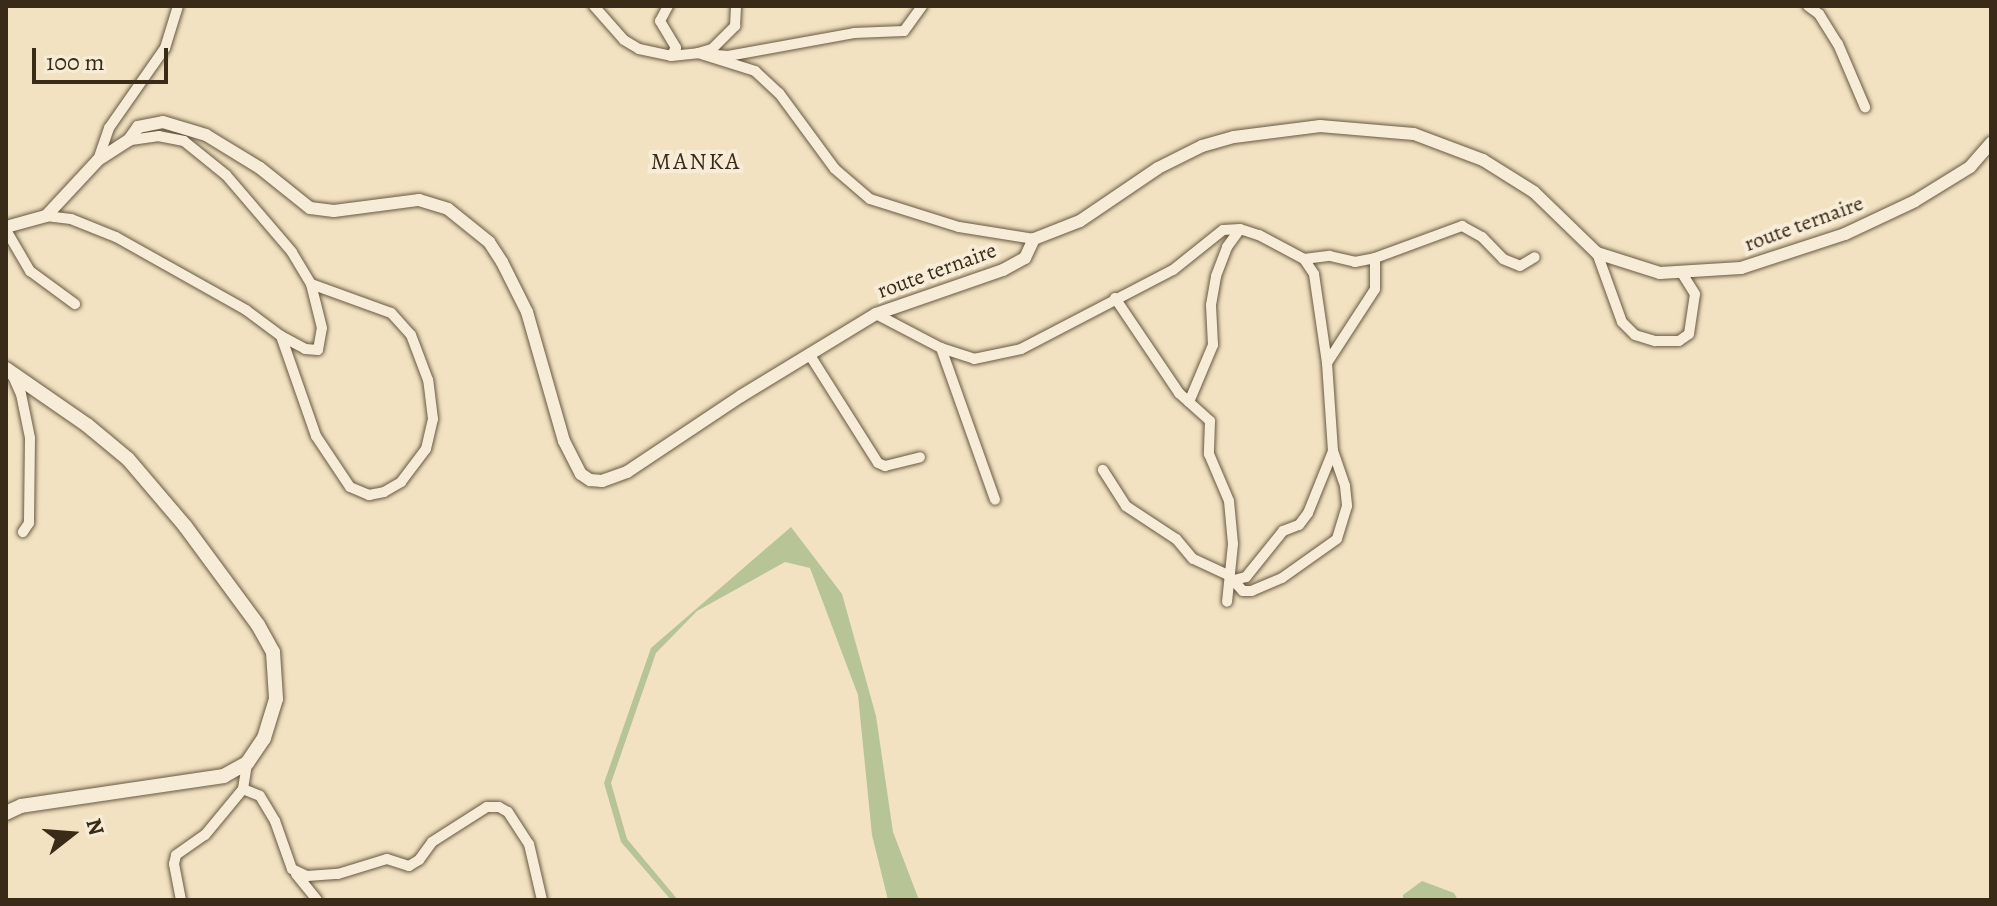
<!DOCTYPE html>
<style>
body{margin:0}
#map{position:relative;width:1997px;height:906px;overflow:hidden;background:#f2e2c1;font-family:Alegreya,serif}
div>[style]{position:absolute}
.green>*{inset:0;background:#b6c496}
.roads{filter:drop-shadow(0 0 2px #675942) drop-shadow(0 0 2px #675942)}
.minor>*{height:10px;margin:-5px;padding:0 5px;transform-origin:5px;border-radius:5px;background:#f7ecd7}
.tertiary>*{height:12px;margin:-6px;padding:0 6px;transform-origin:6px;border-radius:6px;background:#f7ecd7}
.secondary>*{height:14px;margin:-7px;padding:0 7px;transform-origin:7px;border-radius:7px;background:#f7ecd7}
span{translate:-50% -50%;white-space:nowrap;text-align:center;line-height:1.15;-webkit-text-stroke:8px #f7ecd7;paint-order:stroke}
.street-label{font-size:22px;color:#392b18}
.neighbourhood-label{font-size:24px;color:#392b18;letter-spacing:2px}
.frame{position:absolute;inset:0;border:8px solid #392b18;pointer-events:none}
.north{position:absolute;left:32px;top:794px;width:80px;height:80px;-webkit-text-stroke:6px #f7ecd7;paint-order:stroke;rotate:73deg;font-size:22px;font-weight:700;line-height:32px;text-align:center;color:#392b18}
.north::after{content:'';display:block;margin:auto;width:28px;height:36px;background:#392b18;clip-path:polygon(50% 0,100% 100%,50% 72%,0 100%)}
.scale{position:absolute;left:32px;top:48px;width:136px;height:36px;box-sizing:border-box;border:4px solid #392b18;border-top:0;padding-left:10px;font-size:24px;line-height:28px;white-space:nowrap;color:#392b18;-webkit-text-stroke:6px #f7ecd7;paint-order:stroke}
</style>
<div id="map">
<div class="green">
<div style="clip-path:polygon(791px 527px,842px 594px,876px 716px,893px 832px,919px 900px,888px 900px,872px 835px,858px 695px,810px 568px,785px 562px,697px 611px,656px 653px,611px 783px,627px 839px,678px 900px,671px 900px,621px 842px,604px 783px,651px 648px)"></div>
<div style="clip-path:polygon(1422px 881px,1454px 893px,1458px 900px,1403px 900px,1403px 895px)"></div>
</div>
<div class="roads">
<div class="minor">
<div style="left:594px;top:6px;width:45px;rotate:48.6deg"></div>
<div style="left:624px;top:40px;width:17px;rotate:31deg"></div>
<div style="left:639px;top:49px;width:33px;rotate:12deg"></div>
<div style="left:671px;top:56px;width:27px;rotate:-6deg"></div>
<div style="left:698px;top:53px;width:60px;rotate:17.5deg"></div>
<div style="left:755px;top:71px;width:33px;rotate:43deg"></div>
<div style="left:779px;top:93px;width:94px;rotate:53.6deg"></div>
<div style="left:835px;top:169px;width:46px;rotate:40.6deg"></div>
<div style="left:870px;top:199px;width:93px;rotate:17.5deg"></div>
<div style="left:959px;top:227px;width:76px;rotate:9.1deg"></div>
<div style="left:668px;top:6px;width:17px;rotate:118deg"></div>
<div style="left:660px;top:21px;width:31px;rotate:59deg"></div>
<div style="left:676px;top:48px;width:9px;rotate:122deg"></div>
<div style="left:1808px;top:6px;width:14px;rotate:36deg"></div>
<div style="left:1819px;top:14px;width:36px;rotate:58deg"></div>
<div style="left:1838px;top:44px;width:69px;rotate:66.8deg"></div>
<div style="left:698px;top:53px;width:15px;rotate:-16deg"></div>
<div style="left:712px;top:49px;width:33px;rotate:-45deg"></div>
<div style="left:735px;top:26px;width:20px;rotate:-87deg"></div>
<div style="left:716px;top:55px;width:12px;rotate:5deg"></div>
<div style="left:728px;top:56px;width:128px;rotate:-10.3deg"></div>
<div style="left:854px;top:33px;width:50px;rotate:-2.3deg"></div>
<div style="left:904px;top:31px;width:31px;rotate:-54deg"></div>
<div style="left:98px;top:160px;width:34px;rotate:-71deg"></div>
<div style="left:109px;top:128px;width:98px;rotate:-55deg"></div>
<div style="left:165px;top:48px;width:44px;rotate:-72.8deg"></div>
<div style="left:46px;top:216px;width:25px;rotate:7deg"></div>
<div style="left:71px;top:219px;width:48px;rotate:21.8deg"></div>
<div style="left:116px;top:237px;width:149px;rotate:29.3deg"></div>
<div style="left:246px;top:310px;width:44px;rotate:36.6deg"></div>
<div style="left:281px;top:336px;width:27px;rotate:28deg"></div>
<div style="left:305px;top:349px;width:13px;rotate:4deg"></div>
<div style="left:318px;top:350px;width:22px;rotate:-80deg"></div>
<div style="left:322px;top:328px;width:45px;rotate:-104deg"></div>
<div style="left:311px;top:284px;width:37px;rotate:-121deg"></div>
<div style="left:292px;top:252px;width:101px;rotate:-130.6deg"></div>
<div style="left:226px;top:175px;width:54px;rotate:-141deg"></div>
<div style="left:184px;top:141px;width:25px;rotate:-169deg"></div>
<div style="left:159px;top:136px;width:30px;rotate:172deg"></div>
<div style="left:6px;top:230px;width:48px;rotate:59.7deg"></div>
<div style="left:30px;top:271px;width:56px;rotate:36.3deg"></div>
<div style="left:1597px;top:253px;width:73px;rotate:70.1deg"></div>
<div style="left:1622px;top:322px;width:18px;rotate:45deg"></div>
<div style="left:1635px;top:335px;width:21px;rotate:17deg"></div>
<div style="left:1655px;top:341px;width:24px"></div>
<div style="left:1679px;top:341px;width:12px;rotate:-35deg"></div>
<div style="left:1689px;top:334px;width:40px;rotate:-81.5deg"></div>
<div style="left:1695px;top:294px;width:25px;rotate:-122deg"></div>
<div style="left:1304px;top:259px;width:26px;rotate:-7deg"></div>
<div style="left:1330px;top:256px;width:26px;rotate:13deg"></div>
<div style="left:1355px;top:262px;width:20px;rotate:-11deg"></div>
<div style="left:1115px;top:298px;width:115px;rotate:56deg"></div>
<div style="left:1179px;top:393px;width:42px;rotate:42.1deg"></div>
<div style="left:1210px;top:421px;width:33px;rotate:92deg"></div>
<div style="left:1209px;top:454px;width:51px;rotate:66.9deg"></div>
<div style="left:1229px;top:501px;width:43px;rotate:84.7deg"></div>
<div style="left:1233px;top:544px;width:58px;rotate:95.9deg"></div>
<div style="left:876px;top:314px;width:73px;rotate:27.6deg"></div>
<div style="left:941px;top:348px;width:35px;rotate:18deg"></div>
<div style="left:974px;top:359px;width:48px;rotate:-12deg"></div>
<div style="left:1021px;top:349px;width:171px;rotate:-27.5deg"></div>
<div style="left:1173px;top:270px;width:64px;rotate:-38.7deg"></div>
<div style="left:1223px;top:230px;width:17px;rotate:-3deg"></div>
<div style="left:1240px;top:229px;width:20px;rotate:18deg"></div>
<div style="left:1259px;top:235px;width:51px;rotate:28.1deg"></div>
<div style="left:1304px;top:259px;width:18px;rotate:56deg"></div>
<div style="left:1314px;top:274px;width:90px;rotate:81.7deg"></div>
<div style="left:1327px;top:363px;width:88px;rotate:86.1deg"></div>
<div style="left:1333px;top:451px;width:37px;rotate:71deg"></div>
<div style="left:1345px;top:486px;width:20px;rotate:84deg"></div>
<div style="left:1347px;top:506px;width:34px;rotate:107deg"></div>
<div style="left:1337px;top:539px;width:67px;rotate:144.7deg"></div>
<div style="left:1282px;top:578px;width:33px;rotate:157deg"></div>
<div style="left:1252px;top:591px;width:9px;rotate:180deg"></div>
<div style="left:1243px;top:591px;width:22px;rotate:-133deg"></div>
<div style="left:1228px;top:575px;width:38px;rotate:-155deg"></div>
<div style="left:1193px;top:559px;width:26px;rotate:-130deg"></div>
<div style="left:1176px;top:539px;width:60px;rotate:-146.6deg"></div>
<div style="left:1126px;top:506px;width:43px;rotate:-122.6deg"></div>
<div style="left:281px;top:336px;width:106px;rotate:70.7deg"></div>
<div style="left:316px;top:436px;width:61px;rotate:56.3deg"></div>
<div style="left:350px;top:487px;width:21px;rotate:23deg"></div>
<div style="left:369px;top:495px;width:15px;rotate:-11deg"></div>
<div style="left:384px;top:492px;width:20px;rotate:-30deg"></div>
<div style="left:401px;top:482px;width:41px;rotate:-52.9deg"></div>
<div style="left:426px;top:449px;width:31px;rotate:-77deg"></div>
<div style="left:433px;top:419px;width:39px;rotate:-97deg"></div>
<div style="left:428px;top:380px;width:48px;rotate:-110.7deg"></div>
<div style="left:411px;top:335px;width:30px;rotate:-132deg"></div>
<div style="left:391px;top:313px;width:85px;rotate:-160.1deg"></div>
<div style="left:941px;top:348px;width:161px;rotate:70.4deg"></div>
<div style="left:811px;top:357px;width:125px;rotate:57.7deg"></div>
<div style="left:878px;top:463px;width:8px;rotate:23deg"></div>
<div style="left:885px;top:466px;width:36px;rotate:-14deg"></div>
<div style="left:1327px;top:363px;width:88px;rotate:-57deg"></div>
<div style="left:1375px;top:289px;width:31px;rotate:-90deg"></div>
<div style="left:1375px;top:258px;width:93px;rotate:-20.2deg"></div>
<div style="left:1462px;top:226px;width:23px;rotate:29deg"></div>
<div style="left:1482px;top:237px;width:30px;rotate:46deg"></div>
<div style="left:1503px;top:259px;width:18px;rotate:22deg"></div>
<div style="left:1520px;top:266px;width:17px;rotate:-31deg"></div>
<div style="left:12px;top:374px;width:22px;rotate:66deg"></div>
<div style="left:21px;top:394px;width:45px;rotate:78.4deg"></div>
<div style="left:30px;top:438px;width:85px;rotate:90.7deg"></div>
<div style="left:29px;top:523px;width:11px;rotate:124deg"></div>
<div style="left:1189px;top:402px;width:62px;rotate:-67.2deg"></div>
<div style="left:1213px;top:345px;width:40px;rotate:-92.9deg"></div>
<div style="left:1211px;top:305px;width:29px;rotate:-80deg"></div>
<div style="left:1216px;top:276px;width:31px;rotate:-69deg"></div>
<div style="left:1227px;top:247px;width:22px;rotate:-54deg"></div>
<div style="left:1234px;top:580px;width:12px;rotate:-14deg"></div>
<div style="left:1246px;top:577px;width:59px;rotate:-51.2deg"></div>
<div style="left:1283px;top:531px;width:17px;rotate:-21deg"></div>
<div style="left:1299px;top:525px;width:15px;rotate:-53deg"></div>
<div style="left:1308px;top:513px;width:67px;rotate:-68deg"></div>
<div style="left:243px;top:789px;width:18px;rotate:22deg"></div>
<div style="left:260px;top:796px;width:29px;rotate:59deg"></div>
<div style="left:275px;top:821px;width:51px;rotate:70.5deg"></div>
<div style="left:292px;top:869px;width:17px;rotate:25deg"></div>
<div style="left:307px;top:876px;width:31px;rotate:-4deg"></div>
<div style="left:338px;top:874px;width:51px;rotate:-17deg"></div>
<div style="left:387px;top:859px;width:23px;rotate:18deg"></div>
<div style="left:409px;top:866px;width:12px;rotate:-31deg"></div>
<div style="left:419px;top:860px;width:22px;rotate:-54deg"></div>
<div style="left:432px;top:842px;width:65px;rotate:-32.5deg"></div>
<div style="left:487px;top:807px;width:12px"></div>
<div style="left:499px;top:807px;width:10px;rotate:29deg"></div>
<div style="left:508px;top:812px;width:38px;rotate:57deg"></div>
<div style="left:529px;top:844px;width:57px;rotate:76.9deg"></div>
<div style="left:296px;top:874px;width:33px;rotate:51deg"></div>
<div style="left:181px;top:900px;width:37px;rotate:-101deg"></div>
<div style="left:174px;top:864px;width:9px;rotate:-77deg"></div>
<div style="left:176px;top:855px;width:35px;rotate:-35deg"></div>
<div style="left:205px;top:835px;width:60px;rotate:-50.4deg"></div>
<div style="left:243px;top:789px;width:26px;rotate:-81deg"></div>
</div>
<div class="tertiary">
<div style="left:6px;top:227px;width:41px;rotate:-15.4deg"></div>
<div style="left:46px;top:216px;width:76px;rotate:-47.1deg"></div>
<div style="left:98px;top:160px;width:37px;rotate:-33deg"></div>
<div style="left:129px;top:140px;width:16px;rotate:-55deg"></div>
<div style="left:138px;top:127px;width:25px;rotate:-11deg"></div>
<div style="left:163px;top:122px;width:45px;rotate:16.8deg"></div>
<div style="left:206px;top:135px;width:63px;rotate:31.4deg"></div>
<div style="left:260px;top:168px;width:64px;rotate:38.7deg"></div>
<div style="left:310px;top:208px;width:24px;rotate:7deg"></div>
<div style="left:334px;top:211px;width:86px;rotate:-7.4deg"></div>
<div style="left:419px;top:200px;width:30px;rotate:17deg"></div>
<div style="left:448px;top:209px;width:53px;rotate:38.8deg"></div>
<div style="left:489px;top:242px;width:24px;rotate:57deg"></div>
<div style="left:502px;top:262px;width:56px;rotate:63.4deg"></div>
<div style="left:527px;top:312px;width:134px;rotate:74deg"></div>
<div style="left:564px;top:441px;width:37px;rotate:63deg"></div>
<div style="left:581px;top:474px;width:11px;rotate:34deg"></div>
<div style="left:590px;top:480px;width:12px;rotate:5deg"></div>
<div style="left:602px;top:481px;width:27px;rotate:-20deg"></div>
<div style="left:627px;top:472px;width:137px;rotate:-33.7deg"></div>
<div style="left:741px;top:396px;width:158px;rotate:-31.3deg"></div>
<div style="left:876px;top:314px;width:134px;rotate:-19.1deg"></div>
<div style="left:1003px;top:270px;width:25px;rotate:-29deg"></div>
<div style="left:1025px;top:258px;width:21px;rotate:-65deg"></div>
<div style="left:1034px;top:239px;width:49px;rotate:-21.4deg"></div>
<div style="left:1080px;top:221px;width:94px;rotate:-34.2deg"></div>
<div style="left:1158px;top:168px;width:49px;rotate:-26.6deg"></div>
<div style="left:1202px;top:146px;width:33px;rotate:-16deg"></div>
<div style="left:1234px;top:137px;width:87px;rotate:-7.3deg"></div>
<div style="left:1320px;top:126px;width:94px;rotate:4.9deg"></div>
<div style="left:1414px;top:134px;width:74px;rotate:20.6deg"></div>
<div style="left:1483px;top:160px;width:60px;rotate:32.1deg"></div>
<div style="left:1534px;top:192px;width:88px;rotate:44.1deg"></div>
<div style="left:1597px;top:253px;width:66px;rotate:17.6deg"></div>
<div style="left:1660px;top:273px;width:81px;rotate:-3.5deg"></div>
<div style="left:1741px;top:268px;width:109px;rotate:-18.1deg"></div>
<div style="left:1845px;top:234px;width:77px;rotate:-25.2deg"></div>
<div style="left:1915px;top:201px;width:65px;rotate:-31.7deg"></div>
<div style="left:1970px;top:167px;width:32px;rotate:-49deg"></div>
</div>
<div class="secondary">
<div style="left:6px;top:369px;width:98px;rotate:34.7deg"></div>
<div style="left:87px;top:425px;width:53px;rotate:39.7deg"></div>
<div style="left:128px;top:459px;width:88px;rotate:49.6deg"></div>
<div style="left:185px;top:526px;width:123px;rotate:53.6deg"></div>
<div style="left:258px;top:625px;width:31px;rotate:61deg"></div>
<div style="left:273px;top:652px;width:47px;rotate:86.3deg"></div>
<div style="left:276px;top:699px;width:41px;rotate:107.1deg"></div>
<div style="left:264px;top:738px;width:30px;rotate:124deg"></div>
<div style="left:247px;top:763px;width:26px;rotate:151deg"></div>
<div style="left:224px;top:776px;width:205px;rotate:171.6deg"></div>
<div style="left:21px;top:806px;width:17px;rotate:155deg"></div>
</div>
</div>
<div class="street-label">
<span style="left:1804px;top:224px;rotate:-20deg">route ternaire</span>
<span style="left:937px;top:271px;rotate:-20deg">route ternaire</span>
</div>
<div class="neighbourhood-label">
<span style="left:696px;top:162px">MANKA</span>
</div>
<div class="frame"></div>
<div class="north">N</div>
<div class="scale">100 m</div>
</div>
